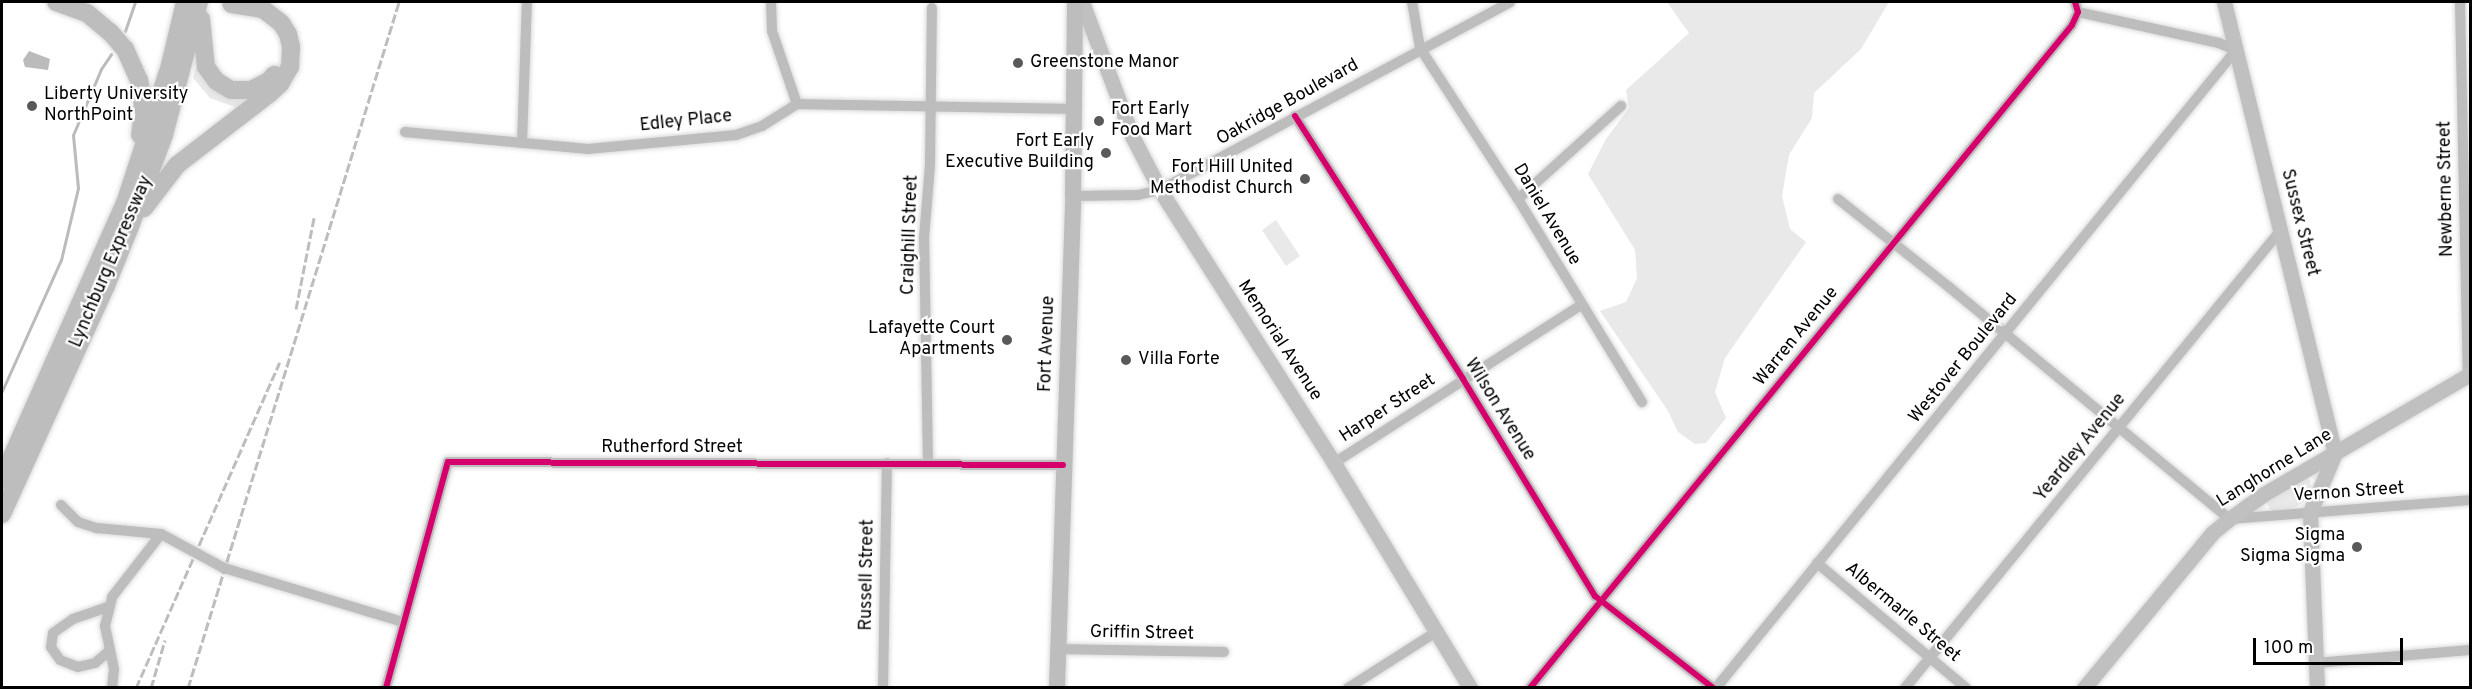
<!DOCTYPE html>
<style>
body{margin:0}
#map{position:relative;width:2472px;height:689px;overflow:hidden;background:#fff;font-family:Overpass,sans-serif}
div>[style]{position:absolute}
.green>*{inset:0;background:#e9e9e9}
.water>*{inset:0;background:#bbb}
.stream>*{height:3px;margin:-1.5px;padding:0 1.5px;transform-origin:1.5px;border-radius:1.5px;background:#bbb}
.roads{filter:drop-shadow(0 0 2px #dbdbdb) drop-shadow(0 0 2px #dbdbdb)}
.street>*{height:10px;margin:-5px;padding:0 5px;transform-origin:5px;border-radius:5px;background:#bdbdbd}
.secondary>*{height:15px;margin:-7.5px;padding:0 7.5px;transform-origin:7.5px;border-radius:7.5px;background:#c0c0c0}
.primary>*{height:16px;margin:-8px;padding:0 8px;transform-origin:8px;border-radius:8px;background:#bdbdbd}
.highway>*{height:18px;margin:-9px;padding:0 9px;transform-origin:9px;border-radius:9px;background:#bdbdbd}
.rail>*{height:3px;margin-top:-1.5px;transform-origin:0;background:repeating-linear-gradient(90deg,#bdbdbd 0 9px,transparent 0 12px)}
.cycleway>*{height:6px;margin:-3px;padding:0 3px;transform-origin:3px;border-radius:3px;background:#d6006c}
.dots>*{width:16px;height:16px;translate:-50% -50%;box-sizing:border-box;border:3px solid #fff;border-radius:50%}
span{translate:-50% -50%;white-space:nowrap;text-align:center;line-height:1.15;-webkit-text-stroke:4.5px #fff;paint-order:stroke}
.poi-label{font-size:18px;color:#000}
.left{translate:0 -50%;text-align:left}
.right{translate:-100% -50%;text-align:right}
.street-label{font-size:18px;color:#000}
.frame{position:absolute;inset:0;border:3px solid #000;pointer-events:none}
.scale{position:absolute;left:2253px;top:638px;width:150px;height:27px;box-sizing:border-box;border:3px solid #000;border-top:0;padding-left:8px;font-size:18px;line-height:21px;white-space:nowrap;color:#000;-webkit-text-stroke:4px #fff;paint-order:stroke}
</style>
<div id="map">
<div class="green">
<div style="clip-path:polygon(1667px 2px,1889px 2px,1861px 49px,1814px 93px,1812px 118px,1789px 155px,1782px 196px,1790px 229px,1806px 242px,1725px 358px,1715px 392px,1726px 418px,1706px 443px,1695px 444px,1678px 432px,1668px 411px,1600px 311px,1626px 302px,1637px 278px,1635px 250px,1588px 174px,1606px 139px,1629px 108px,1626px 90px,1689px 33px)"></div>
<div style="clip-path:polygon(198px 58px,202px 69px,258px 94px,237px 113px,235px 107px,210px 98px,193px 78px)"></div>
<div style="clip-path:polygon(1276px 220px,1300px 256px,1286px 266px,1262px 230px)"></div>
<div style="clip-path:polygon(2306px 477px,2310px 480px,2311px 487px,2303px 503px,2290px 510px,2270px 510px,2266px 500px)"></div>
</div>
<div class="water">
<div style="clip-path:polygon(29px 51px,50px 59px,48px 70px,25px 67px,23px 60px)"></div>
</div>
<div class="stream">
<div style="left:125px;top:31px;width:31px;rotate:-71deg"></div>
<div style="left:2px;top:391px;width:144px;rotate:-65.8deg"></div>
<div style="left:61px;top:260px;width:74px;rotate:-76.7deg"></div>
<div style="left:78px;top:188px;width:53px;rotate:-95.4deg"></div>
<div style="left:73px;top:135px;width:72px;rotate:-67deg"></div>
<div style="left:101px;top:69px;width:18px;rotate:-56deg"></div>
</div>
<div class="roads">
<div class="street">
<div style="left:771px;top:2px;width:29px;rotate:88deg"></div>
<div style="left:772px;top:31px;width:77px;rotate:71.1deg"></div>
<div style="left:1412px;top:2px;width:47px;rotate:80.1deg"></div>
<div style="left:1420px;top:48px;width:180px;rotate:57deg"></div>
<div style="left:1518px;top:199px;width:238px;rotate:58.6deg"></div>
<div style="left:2460px;top:2px;width:374px;rotate:88.8deg"></div>
<div style="left:1295px;top:116px;width:312px;rotate:57.4deg"></div>
<div style="left:1463px;top:379px;width:254px;rotate:58.7deg"></div>
<div style="left:1595px;top:596px;width:150px;rotate:37.9deg"></div>
<div style="left:405px;top:132px;width:184px;rotate:5.3deg"></div>
<div style="left:588px;top:149px;width:149px;rotate:-5.4deg"></div>
<div style="left:736px;top:135px;width:28px;rotate:-19deg"></div>
<div style="left:762px;top:126px;width:41px;rotate:-32.2deg"></div>
<div style="left:797px;top:104px;width:275px;rotate:1deg"></div>
<div style="left:522px;top:143px;width:141px;rotate:-88deg"></div>
<div style="left:1073px;top:196px;width:65px;rotate:-0.9deg"></div>
<div style="left:1138px;top:195px;width:23px;rotate:-13deg"></div>
<div style="left:1160px;top:190px;width:397px;rotate:-28.2deg"></div>
<div style="left:1518px;top:199px;width:139px;rotate:-42.1deg"></div>
<div style="left:1838px;top:199px;width:142px;rotate:38.4deg"></div>
<div style="left:1949px;top:287px;width:364px;rotate:39.6deg"></div>
<div style="left:2229px;top:519px;width:242px;rotate:-4.5deg"></div>
<div style="left:928px;top:462px;width:224px;rotate:-91deg"></div>
<div style="left:924px;top:238px;width:73px;rotate:-85.3deg"></div>
<div style="left:930px;top:165px;width:157px;rotate:-89.3deg"></div>
<div style="left:1334px;top:463px;width:293px;rotate:-32.6deg"></div>
<div style="left:61px;top:505px;width:24px;rotate:45deg"></div>
<div style="left:78px;top:522px;width:20px;rotate:18deg"></div>
<div style="left:97px;top:528px;width:64px;rotate:5.4deg"></div>
<div style="left:161px;top:534px;width:72px;rotate:28.4deg"></div>
<div style="left:224px;top:568px;width:187px;rotate:16.8deg"></div>
<div style="left:1817px;top:563px;width:194px;rotate:40deg"></div>
<div style="left:1059px;top:649px;width:165px;rotate:1deg"></div>
<div style="left:109px;top:651px;width:18px;rotate:139deg"></div>
<div style="left:95px;top:663px;width:17px;rotate:167deg"></div>
<div style="left:78px;top:667px;width:19px;rotate:-159deg"></div>
<div style="left:60px;top:660px;width:16px;rotate:-125deg"></div>
<div style="left:51px;top:647px;width:14px;rotate:-82deg"></div>
<div style="left:53px;top:633px;width:24px;rotate:-35deg"></div>
<div style="left:73px;top:619px;width:39px;rotate:-19deg"></div>
<div style="left:2315px;top:663px;width:156px;rotate:-4.8deg"></div>
<div style="left:112px;top:688px;width:19px;rotate:-84deg"></div>
<div style="left:114px;top:669px;width:44px;rotate:-101.8deg"></div>
<div style="left:105px;top:626px;width:30px;rotate:-76deg"></div>
<div style="left:112px;top:597px;width:80px;rotate:-52.1deg"></div>
<div style="left:386px;top:688px;width:234px;rotate:-74.7deg"></div>
<div style="left:448px;top:462px;width:615px;rotate:0.28deg"></div>
<div style="left:883px;top:688px;width:225px;rotate:-89deg"></div>
<div style="left:1348px;top:688px;width:104px;rotate:-32.5deg"></div>
<div style="left:1530px;top:688px;width:856px;rotate:-50.73deg"></div>
<div style="left:2072px;top:25px;width:14px;rotate:-65deg"></div>
<div style="left:2078px;top:12px;width:10px;rotate:-107deg"></div>
<div style="left:1716px;top:688px;width:823px;rotate:-50.82deg"></div>
<div style="left:2236px;top:50px;width:18px;rotate:-158deg"></div>
<div style="left:2219px;top:43px;width:144px;rotate:-167.6deg"></div>
<div style="left:1905px;top:688px;width:593px;rotate:-50.62deg"></div>
</div>
<div class="secondary">
<div style="left:1082px;top:2px;width:143px;rotate:69.5deg"></div>
<div style="left:1132px;top:136px;width:61px;rotate:62.6deg"></div>
<div style="left:1160px;top:190px;width:324px;rotate:57.5deg"></div>
<div style="left:1334px;top:463px;width:263px;rotate:58.8deg"></div>
<div style="left:2224px;top:2px;width:464px;rotate:76.2deg"></div>
<div style="left:2084px;top:688px;width:201px;rotate:-50.4deg"></div>
<div style="left:2212px;top:533px;width:22px;rotate:-39deg"></div>
<div style="left:2229px;top:519px;width:43px;rotate:-35.5deg"></div>
<div style="left:2264px;top:494px;width:238px;rotate:-30.2deg"></div>
<div style="left:2317px;top:688px;width:176px;rotate:-92.3deg"></div>
<div style="left:2310px;top:512px;width:64px;rotate:-67deg"></div>
</div>
<div class="primary">
<div style="left:1057px;top:688px;width:492px;rotate:-88.1deg"></div>
<div style="left:1073px;top:196px;width:194px;rotate:-89.4deg"></div>
</div>
<div class="highway">
<div style="left:56px;top:2px;width:33px;rotate:20deg"></div>
<div style="left:87px;top:13px;width:30px;rotate:40deg"></div>
<div style="left:110px;top:32px;width:23px;rotate:49deg"></div>
<div style="left:125px;top:49px;width:34px;rotate:66deg"></div>
<div style="left:139px;top:80px;width:16px;rotate:79deg"></div>
<div style="left:142px;top:96px;width:18px;rotate:87deg"></div>
<div style="left:143px;top:114px;width:21px;rotate:98deg"></div>
<div style="left:201px;top:19px;width:48px;rotate:84.1deg"></div>
<div style="left:206px;top:67px;width:17px;rotate:54deg"></div>
<div style="left:216px;top:81px;width:17px;rotate:31deg"></div>
<div style="left:231px;top:90px;width:20px"></div>
<div style="left:251px;top:90px;width:20px;rotate:-27deg"></div>
<div style="left:269px;top:81px;width:8px;rotate:-50deg"></div>
<div style="left:144px;top:208px;width:54px;rotate:-52.5deg"></div>
<div style="left:177px;top:165px;width:118px;rotate:-37.7deg"></div>
<div style="left:270px;top:93px;width:13px;rotate:-42deg"></div>
<div style="left:280px;top:84px;width:20px;rotate:-60deg"></div>
<div style="left:290px;top:67px;width:20px;rotate:-87deg"></div>
<div style="left:291px;top:47px;width:13px;rotate:-103deg"></div>
<div style="left:288px;top:34px;width:13px;rotate:-122deg"></div>
<div style="left:281px;top:23px;width:23px;rotate:-142deg"></div>
<div style="left:263px;top:9px;width:32px;rotate:-171deg"></div>
<div style="left:2px;top:479px;width:302px;rotate:-66deg"></div>
<div style="left:125px;top:203px;width:145px;rotate:-71.9deg"></div>
<div style="left:170px;top:65px;width:65px;rotate:-76.6deg"></div>
<div style="left:2px;top:514px;width:251px;rotate:-65.5deg"></div>
<div style="left:106px;top:286px;width:61px;rotate:-68deg"></div>
<div style="left:129px;top:229px;width:100px;rotate:-69.6deg"></div>
<div style="left:164px;top:135px;width:138px;rotate:-75.3deg"></div>
</div>
</div>
<div class="rail">
<div style="left:296px;top:309px;width:93px;rotate:-78.8deg"></div>
<div style="left:136px;top:688px;width:356px;rotate:-66.2deg"></div>
<div style="left:151px;top:688px;width:50px;rotate:-73.7deg"></div>
<div style="left:188px;top:688px;width:718px;rotate:-72.9deg"></div>
</div>
<div class="cycleway">
<div style="left:1295px;top:116px;width:312px;rotate:57.4deg"></div>
<div style="left:1463px;top:379px;width:254px;rotate:58.7deg"></div>
<div style="left:1595px;top:596px;width:150px;rotate:37.9deg"></div>
<div style="left:386px;top:688px;width:234px;rotate:-74.7deg"></div>
<div style="left:448px;top:462px;width:615px;rotate:0.28deg"></div>
<div style="left:1530px;top:688px;width:856px;rotate:-50.73deg"></div>
<div style="left:2072px;top:25px;width:14px;rotate:-65deg"></div>
<div style="left:2078px;top:12px;width:10px;rotate:-107deg"></div>
</div>
<div class="dots">
<div style="left:1018px;top:63px;background:#595959"></div>
<div style="left:32px;top:106px;background:#595959"></div>
<div style="left:1099px;top:121px;background:#595959"></div>
<div style="left:1106px;top:153px;background:#595959"></div>
<div style="left:1305px;top:179px;background:#595959"></div>
<div style="left:1007px;top:340px;background:#595959"></div>
<div style="left:1126px;top:360px;background:#595959"></div>
<div style="left:2357px;top:547px;background:#595959"></div>
</div>
<div class="poi-label">
<span class="left" style="left:1030px;top:63px">Greenstone Manor</span>
<span class="left" style="left:44px;top:106px">Liberty University<br>NorthPoint</span>
<span class="left" style="left:1111px;top:121px">Fort Early<br>Food Mart</span>
<span class="right" style="left:1094px;top:153px">Fort Early<br>Executive Building</span>
<span class="right" style="left:1293px;top:179px">Fort Hill United<br>Methodist Church</span>
<span class="right" style="left:995px;top:340px">Lafayette Court<br>Apartments</span>
<span class="left" style="left:1138px;top:360px">Villa Forte</span>
<span class="right" style="left:2345px;top:547px">Sigma<br>Sigma Sigma</span>
</div>
<div class="street-label">
<span style="left:1288px;top:103px;rotate:-29deg">Oakridge Boulevard</span>
<span style="left:686px;top:122px;rotate:-6deg">Edley Place</span>
<span style="left:2447px;top:189px;rotate:-91deg">Newberne Street</span>
<span style="left:1546px;top:215px;rotate:59deg">Daniel Avenue</span>
<span style="left:2299px;top:223px;rotate:76deg">Sussex Street</span>
<span style="left:911px;top:235px;rotate:-88deg">Craighill Street</span>
<span style="left:112px;top:262px;rotate:-67deg">Lynchburg Expressway</span>
<span style="left:1797px;top:337px;rotate:-51deg">Warren Avenue</span>
<span style="left:1279px;top:341px;rotate:57deg">Memorial Avenue</span>
<span style="left:1048px;top:344px;rotate:-88deg">Fort Avenue</span>
<span style="left:1964px;top:359px;rotate:-51deg">Westover Boulevard</span>
<span style="left:1388px;top:409px;rotate:-33deg">Harper Street</span>
<span style="left:1499px;top:410px;rotate:58deg">Wilson Avenue</span>
<span style="left:672px;top:448px">Rutherford Street</span>
<span style="left:2081px;top:448px;rotate:-51deg">Yeardley Avenue</span>
<span style="left:2275px;top:469px;rotate:-32deg">Langhorne Lane</span>
<span style="left:2349px;top:493px;rotate:-4deg">Vernon Street</span>
<span style="left:868px;top:575px;rotate:-89deg">Russell Street</span>
<span style="left:1902px;top:613px;rotate:40deg">Albermarle Street</span>
<span style="left:1142px;top:634px;rotate:1deg">Griffin Street</span>
</div>
<div class="frame"></div>
<div class="scale">100 m</div>
</div>
